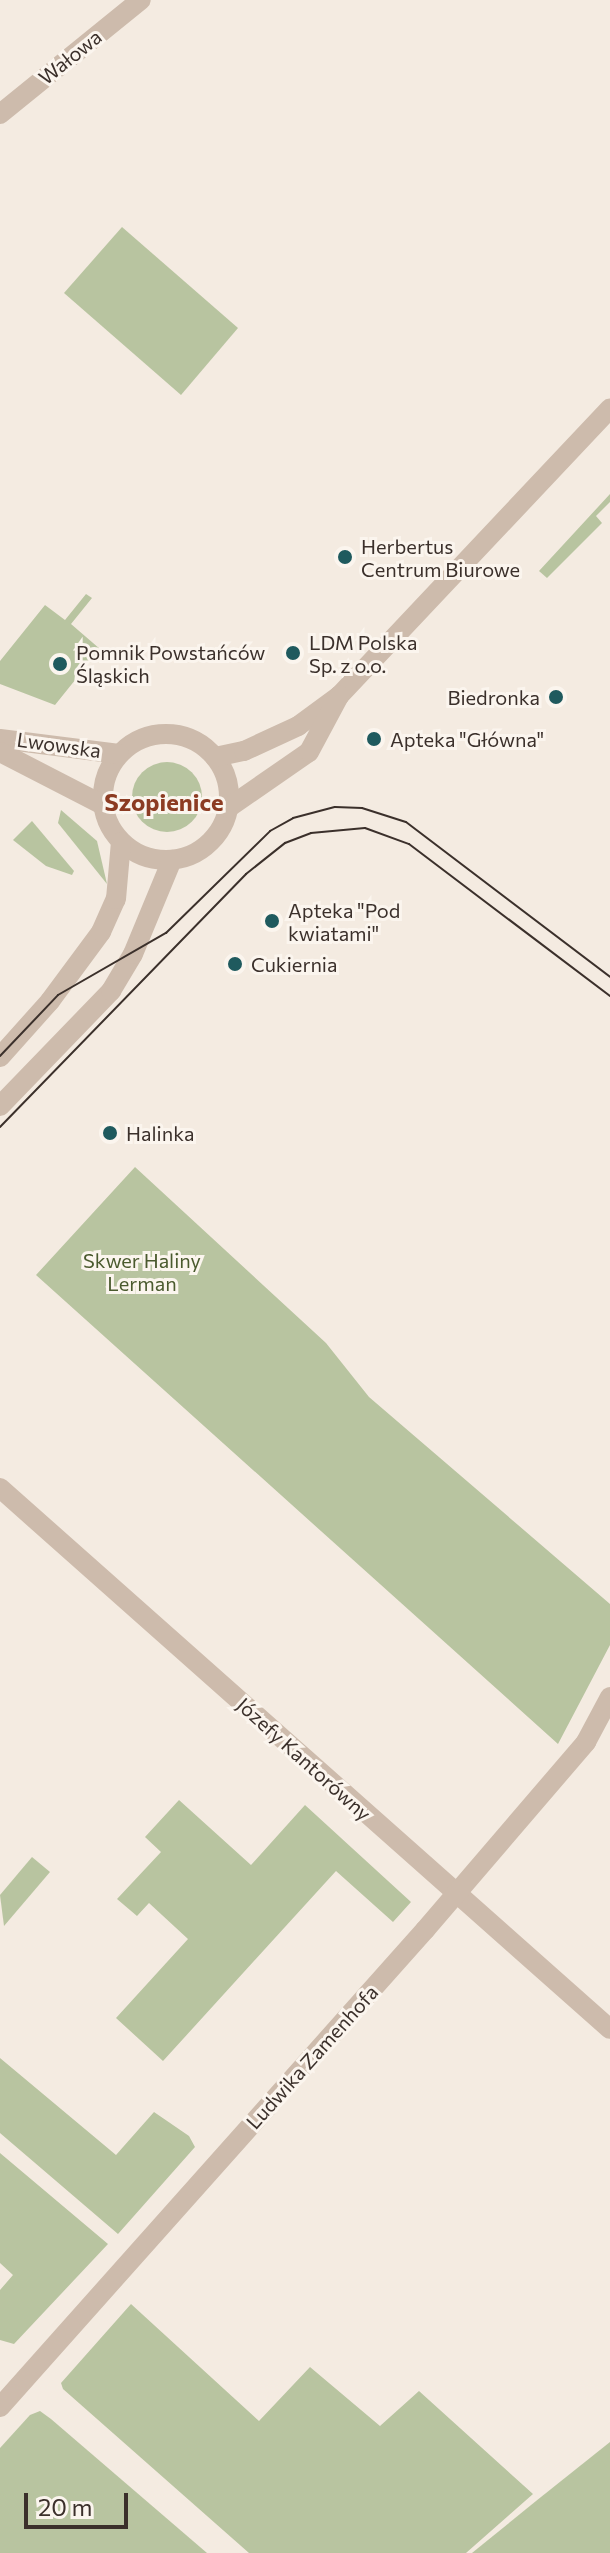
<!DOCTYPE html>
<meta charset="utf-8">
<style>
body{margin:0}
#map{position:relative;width:610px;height:2553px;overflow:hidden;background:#f4ebe1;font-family:Commissioner,sans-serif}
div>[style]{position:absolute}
.green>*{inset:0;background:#b8c4a0}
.round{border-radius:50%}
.minor>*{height:20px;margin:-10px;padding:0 10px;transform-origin:10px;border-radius:10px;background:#cdbbac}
.tertiary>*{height:20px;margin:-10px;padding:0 10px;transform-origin:10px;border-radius:10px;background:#cdbbac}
.tertiary>.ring{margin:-10px;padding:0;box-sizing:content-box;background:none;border:20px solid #cdbbac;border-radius:50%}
.tram>*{height:2px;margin:-1px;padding:0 1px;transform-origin:1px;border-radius:1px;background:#3b302b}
.dots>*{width:22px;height:22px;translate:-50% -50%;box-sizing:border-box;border:4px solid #fbf5ee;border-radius:50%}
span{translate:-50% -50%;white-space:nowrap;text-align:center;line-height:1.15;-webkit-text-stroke:6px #fbf5ee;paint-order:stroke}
.street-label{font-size:20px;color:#3b302b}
.poi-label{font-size:20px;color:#3b302b}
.left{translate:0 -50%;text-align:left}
.right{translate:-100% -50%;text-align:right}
.park-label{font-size:20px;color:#4a5a2e}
.quarter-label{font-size:24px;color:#8c3b22;font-weight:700}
.scale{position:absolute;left:24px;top:2493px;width:104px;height:36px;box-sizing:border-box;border:4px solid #3b302b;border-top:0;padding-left:10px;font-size:24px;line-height:28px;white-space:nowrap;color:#3b302b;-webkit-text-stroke:6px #fbf5ee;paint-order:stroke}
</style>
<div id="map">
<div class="green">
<div style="clip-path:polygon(122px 227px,238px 328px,181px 395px,64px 293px)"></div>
<div style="clip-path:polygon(610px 494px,610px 502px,596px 516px,602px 523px,547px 578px,539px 571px)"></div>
<div style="clip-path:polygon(86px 594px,92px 598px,71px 624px,100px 649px,55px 705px,0 684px,0 661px,45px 605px,65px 620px)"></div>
<div class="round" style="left:132px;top:762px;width:70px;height:70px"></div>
<div style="clip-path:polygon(61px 810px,97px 841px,107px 884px,58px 823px)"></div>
<div style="clip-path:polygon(32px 821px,74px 871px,72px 875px,46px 866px,13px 840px)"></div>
<div style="clip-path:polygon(135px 1167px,326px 1343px,369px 1397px,610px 1604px,610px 1645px,558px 1744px,36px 1275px)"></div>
<div style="clip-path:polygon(179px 1800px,251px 1865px,305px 1805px,411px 1902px,393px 1922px,336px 1871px,163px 2061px,116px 2018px,188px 1939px,149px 1903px,137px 1916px,117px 1899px,161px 1852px,145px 1837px)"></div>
<div style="clip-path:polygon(32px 1857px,50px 1872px,4px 1926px,0 1895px)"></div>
<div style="clip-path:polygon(0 2058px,116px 2155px,154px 2112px,189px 2136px,195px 2147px,118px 2234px,0 2133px)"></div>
<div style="clip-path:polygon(0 2153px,108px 2244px,14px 2344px,0 2340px,0 2290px,13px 2275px,0 2263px)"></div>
<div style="clip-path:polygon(131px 2304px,259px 2421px,310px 2367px,380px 2426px,419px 2391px,533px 2494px,466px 2553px,249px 2553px,63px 2389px,61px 2383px)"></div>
<div style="clip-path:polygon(40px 2411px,51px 2419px,207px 2553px,0 2553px,0 2448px,30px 2415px)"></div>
<div style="clip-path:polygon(610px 2442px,610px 2553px,472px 2553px,536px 2501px)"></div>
</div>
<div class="minor">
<div style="left:0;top:114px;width:181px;rotate:-39deg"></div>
<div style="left:0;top:1488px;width:815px;rotate:41.57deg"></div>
<div style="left:0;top:2407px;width:639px;rotate:-48.3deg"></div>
<div style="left:425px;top:1930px;width:248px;rotate:-49.4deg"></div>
<div style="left:586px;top:1742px;width:51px;rotate:-61.9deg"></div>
</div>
<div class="tertiary">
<div class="ring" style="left:103px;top:734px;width:106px;height:106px"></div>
<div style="left:0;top:739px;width:120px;rotate:7.2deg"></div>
<div style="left:0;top:752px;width:116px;rotate:27.2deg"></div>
<div style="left:215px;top:757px;width:30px;rotate:-12deg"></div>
<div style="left:244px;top:751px;width:60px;rotate:-24.8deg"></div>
<div style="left:298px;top:726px;width:51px;rotate:-36.2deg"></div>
<div style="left:339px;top:696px;width:395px;rotate:-46.7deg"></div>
<div style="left:228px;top:808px;width:98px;rotate:-34.7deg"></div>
<div style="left:309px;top:752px;width:64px;rotate:-61.8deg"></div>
<div style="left:0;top:1057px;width:75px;rotate:-48.2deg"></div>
<div style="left:50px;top:1001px;width:86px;rotate:-53.5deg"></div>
<div style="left:101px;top:932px;width:36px;rotate:-66deg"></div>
<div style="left:116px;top:899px;width:57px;rotate:-85deg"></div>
<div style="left:0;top:1106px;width:160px;rotate:-46deg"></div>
<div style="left:111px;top:991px;width:43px;rotate:-59.3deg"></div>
<div style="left:133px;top:954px;width:102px;rotate:-67.5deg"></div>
</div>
<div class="tram">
<div style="left:0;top:1056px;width:84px;rotate:-46.4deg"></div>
<div style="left:58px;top:995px;width:125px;rotate:-29.9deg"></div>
<div style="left:166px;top:933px;width:146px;rotate:-44.4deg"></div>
<div style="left:270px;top:831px;width:26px;rotate:-29deg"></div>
<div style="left:293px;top:818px;width:43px;rotate:-14.7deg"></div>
<div style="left:335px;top:807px;width:27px;rotate:2deg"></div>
<div style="left:362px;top:808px;width:46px;rotate:17.7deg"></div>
<div style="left:406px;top:822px;width:256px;rotate:37.2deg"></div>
<div style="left:0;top:1127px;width:353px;rotate:-45.8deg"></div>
<div style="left:246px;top:874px;width:50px;rotate:-38.5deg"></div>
<div style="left:285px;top:843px;width:28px;rotate:-21deg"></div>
<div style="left:311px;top:833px;width:54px;rotate:-5.3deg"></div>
<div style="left:365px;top:828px;width:47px;rotate:20deg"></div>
<div style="left:409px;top:844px;width:252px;rotate:37.1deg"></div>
</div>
<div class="dots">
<div style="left:345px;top:557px;background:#1f5a5e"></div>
<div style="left:293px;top:653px;background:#1f5a5e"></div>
<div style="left:60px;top:664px;background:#1f5a5e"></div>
<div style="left:556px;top:697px;background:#1f5a5e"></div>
<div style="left:374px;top:739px;background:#1f5a5e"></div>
<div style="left:272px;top:921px;background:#1f5a5e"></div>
<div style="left:235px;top:964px;background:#1f5a5e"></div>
<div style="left:110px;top:1133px;background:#1f5a5e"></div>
</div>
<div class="street-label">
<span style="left:70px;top:57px;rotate:-39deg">Wałowa</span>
<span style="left:59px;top:745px;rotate:8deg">Lwowska</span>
<span style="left:304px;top:1759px;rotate:42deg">Józefy Kantorówny</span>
<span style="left:312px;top:2057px;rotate:-48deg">Ludwika Zamenhofa</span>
</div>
<div class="poi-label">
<span class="left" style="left:361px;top:558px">Herbertus<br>Centrum Biurowe</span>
<span class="left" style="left:309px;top:654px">LDM Polska<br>Sp. z o.o.</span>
<span class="left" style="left:76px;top:664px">Pomnik Powstańców<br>Śląskich</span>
<span class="right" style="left:540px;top:697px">Biedronka</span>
<span class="left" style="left:390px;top:739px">Apteka "Główna"</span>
<span class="left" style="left:288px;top:922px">Apteka "Pod<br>kwiatami"</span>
<span class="left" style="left:251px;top:964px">Cukiernia</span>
<span class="left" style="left:126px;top:1133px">Halinka</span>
</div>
<div class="park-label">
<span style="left:142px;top:1272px">Skwer Haliny<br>Lerman</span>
</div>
<div class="quarter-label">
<span style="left:164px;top:802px">Szopienice</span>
</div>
<div class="scale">20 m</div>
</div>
